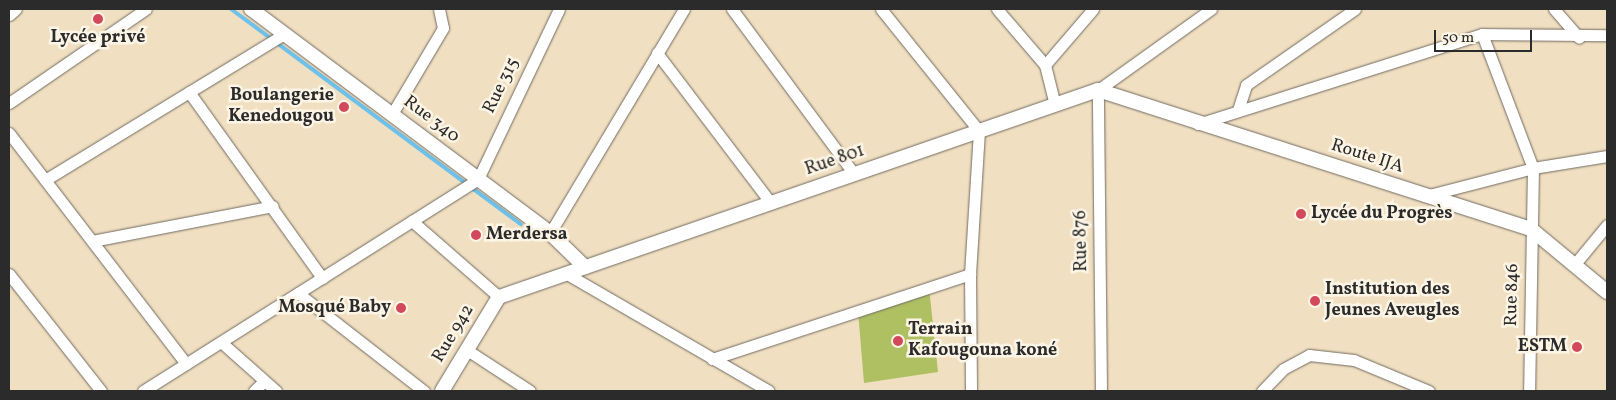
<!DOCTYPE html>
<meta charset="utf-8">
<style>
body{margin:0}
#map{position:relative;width:1616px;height:400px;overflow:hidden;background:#f1dfc1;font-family:Vollkorn,serif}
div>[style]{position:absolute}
.green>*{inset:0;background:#afc063}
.stream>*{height:4px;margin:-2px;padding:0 2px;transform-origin:2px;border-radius:2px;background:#6dc1ea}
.roads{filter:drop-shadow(0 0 1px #706a60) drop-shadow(0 0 1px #706a60)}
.minor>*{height:11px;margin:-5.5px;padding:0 5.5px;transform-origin:5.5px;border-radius:5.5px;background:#fff}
.tertiary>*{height:14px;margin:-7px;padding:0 7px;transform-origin:7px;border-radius:7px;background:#fff}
.dots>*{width:14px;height:14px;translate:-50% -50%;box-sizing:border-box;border:2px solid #fcf5e5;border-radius:50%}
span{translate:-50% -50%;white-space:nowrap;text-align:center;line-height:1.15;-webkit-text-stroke:5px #fcf5e5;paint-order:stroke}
.poi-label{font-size:18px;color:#2b2b2b;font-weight:700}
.right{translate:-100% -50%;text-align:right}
.left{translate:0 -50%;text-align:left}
.street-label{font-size:18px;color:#2b2b2b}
.frame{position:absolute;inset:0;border:10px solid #2b2b2b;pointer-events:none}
.scale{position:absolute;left:1434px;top:30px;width:98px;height:22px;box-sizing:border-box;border:2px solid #2b2b2b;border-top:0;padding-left:6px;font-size:15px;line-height:18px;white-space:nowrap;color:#2b2b2b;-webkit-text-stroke:4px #fcf5e5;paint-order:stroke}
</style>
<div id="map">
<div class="green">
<div style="clip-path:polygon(929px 287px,938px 372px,864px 383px,858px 311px)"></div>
</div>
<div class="stream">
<div style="left:231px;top:9px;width:361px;rotate:36.6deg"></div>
</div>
<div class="roads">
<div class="minor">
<div style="left:732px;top:9px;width:205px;rotate:53.5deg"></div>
<div style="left:881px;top:9px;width:156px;rotate:51.2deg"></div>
<div style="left:979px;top:131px;width:143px;rotate:93.6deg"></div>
<div style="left:970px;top:274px;width:117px;rotate:89.5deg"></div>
<div style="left:997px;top:9px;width:74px;rotate:49.4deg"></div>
<div style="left:1045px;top:65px;width:41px;rotate:76deg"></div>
<div style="left:1554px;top:9px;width:38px;rotate:49deg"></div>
<div style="left:9px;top:15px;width:9px;rotate:-41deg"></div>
<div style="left:1482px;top:34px;width:143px;rotate:69.2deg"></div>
<div style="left:1533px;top:168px;width:223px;rotate:91deg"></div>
<div style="left:657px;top:53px;width:188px;rotate:52.8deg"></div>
<div style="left:1045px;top:65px;width:74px;rotate:-49.4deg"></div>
<div style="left:189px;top:92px;width:229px;rotate:54.4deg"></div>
<div style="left:9px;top:103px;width:166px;rotate:-34.5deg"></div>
<div style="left:1238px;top:110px;width:26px;rotate:-72deg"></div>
<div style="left:1246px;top:85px;width:133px;rotate:-34.9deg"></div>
<div style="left:392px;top:114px;width:100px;rotate:-59.3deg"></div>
<div style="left:443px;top:28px;width:19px;rotate:-102deg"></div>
<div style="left:1198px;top:124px;width:298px;rotate:-17.6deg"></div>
<div style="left:1482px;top:34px;width:125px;rotate:0.5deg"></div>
<div style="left:9px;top:133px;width:291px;rotate:52.5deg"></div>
<div style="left:45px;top:180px;width:280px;rotate:-31.4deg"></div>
<div style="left:1425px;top:196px;width:112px;rotate:-14.5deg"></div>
<div style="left:1533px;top:168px;width:75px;rotate:-9.2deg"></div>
<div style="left:412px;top:221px;width:116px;rotate:41.1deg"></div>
<div style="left:550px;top:233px;width:261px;rotate:-59.1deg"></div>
<div style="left:92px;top:241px;width:184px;rotate:-10.9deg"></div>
<div style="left:1574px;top:265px;width:52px;rotate:-50.5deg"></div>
<div style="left:9px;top:274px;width:149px;rotate:51.8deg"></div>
<div style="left:567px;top:274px;width:233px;rotate:30.1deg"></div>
<div style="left:298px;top:293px;width:160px;rotate:37.9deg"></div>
<div style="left:221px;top:342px;width:74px;rotate:41.7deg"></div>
<div style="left:467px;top:350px;width:75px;rotate:33.1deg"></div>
<div style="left:712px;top:359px;width:272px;rotate:-18.2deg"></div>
<div style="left:143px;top:391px;width:396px;rotate:-32.3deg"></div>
<div style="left:478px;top:179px;width:188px;rotate:-64.5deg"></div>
<div style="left:254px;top:391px;width:14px;rotate:-45deg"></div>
<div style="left:1101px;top:391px;width:301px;rotate:-90.6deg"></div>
<div style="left:1098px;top:90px;width:139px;rotate:-35.6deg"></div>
<div style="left:1262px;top:391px;width:30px;rotate:-46deg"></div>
<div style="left:1283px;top:369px;width:30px;rotate:-28deg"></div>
<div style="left:1309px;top:355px;width:45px;rotate:6.3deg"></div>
<div style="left:1354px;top:360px;width:81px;rotate:22.5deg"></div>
</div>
<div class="tertiary">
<div style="left:251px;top:9px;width:374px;rotate:36.8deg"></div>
<div style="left:550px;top:233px;width:49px;rotate:44.2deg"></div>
<div style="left:442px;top:391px;width:110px;rotate:-58.8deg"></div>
<div style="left:499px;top:297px;width:634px;rotate:-19.06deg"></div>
<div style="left:1098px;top:90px;width:455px;rotate:17.8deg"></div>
<div style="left:1531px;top:229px;width:99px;rotate:39.7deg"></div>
</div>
</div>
<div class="dots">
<div style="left:98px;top:19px;background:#d1495b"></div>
<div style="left:344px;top:107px;background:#d1495b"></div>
<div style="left:1301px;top:214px;background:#d1495b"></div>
<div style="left:476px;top:235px;background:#d1495b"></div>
<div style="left:1315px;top:301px;background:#d1495b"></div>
<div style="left:401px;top:308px;background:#d1495b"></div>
<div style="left:898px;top:341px;background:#d1495b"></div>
<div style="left:1577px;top:347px;background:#d1495b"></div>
</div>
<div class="poi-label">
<span style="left:98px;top:38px">Lycée privé</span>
<span class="right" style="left:334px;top:107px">Boulangerie<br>Kenedougou</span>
<span class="left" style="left:1311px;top:214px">Lycée du Progrès</span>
<span class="left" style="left:486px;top:235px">Merdersa</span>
<span class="left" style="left:1325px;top:301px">Institution des<br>Jeunes Aveugles</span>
<span class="right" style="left:391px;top:308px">Mosqué Baby</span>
<span class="left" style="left:908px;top:341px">Terrain<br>Kafougouna koné</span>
<span class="right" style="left:1567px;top:347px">ESTM</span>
</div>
<div class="street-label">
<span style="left:502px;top:86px;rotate:-64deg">Rue 315</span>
<span style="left:431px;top:120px;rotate:37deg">Rue 340</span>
<span style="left:1367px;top:157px;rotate:18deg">Route IJA</span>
<span style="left:835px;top:161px;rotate:-19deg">Rue 801</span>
<span style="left:1082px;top:241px;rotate:-91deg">Rue 876</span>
<span style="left:1513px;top:295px;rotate:-89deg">Rue 846</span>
<span style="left:454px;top:334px;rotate:-59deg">Rue 942</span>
</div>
<div class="frame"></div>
<div class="scale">50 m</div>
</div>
